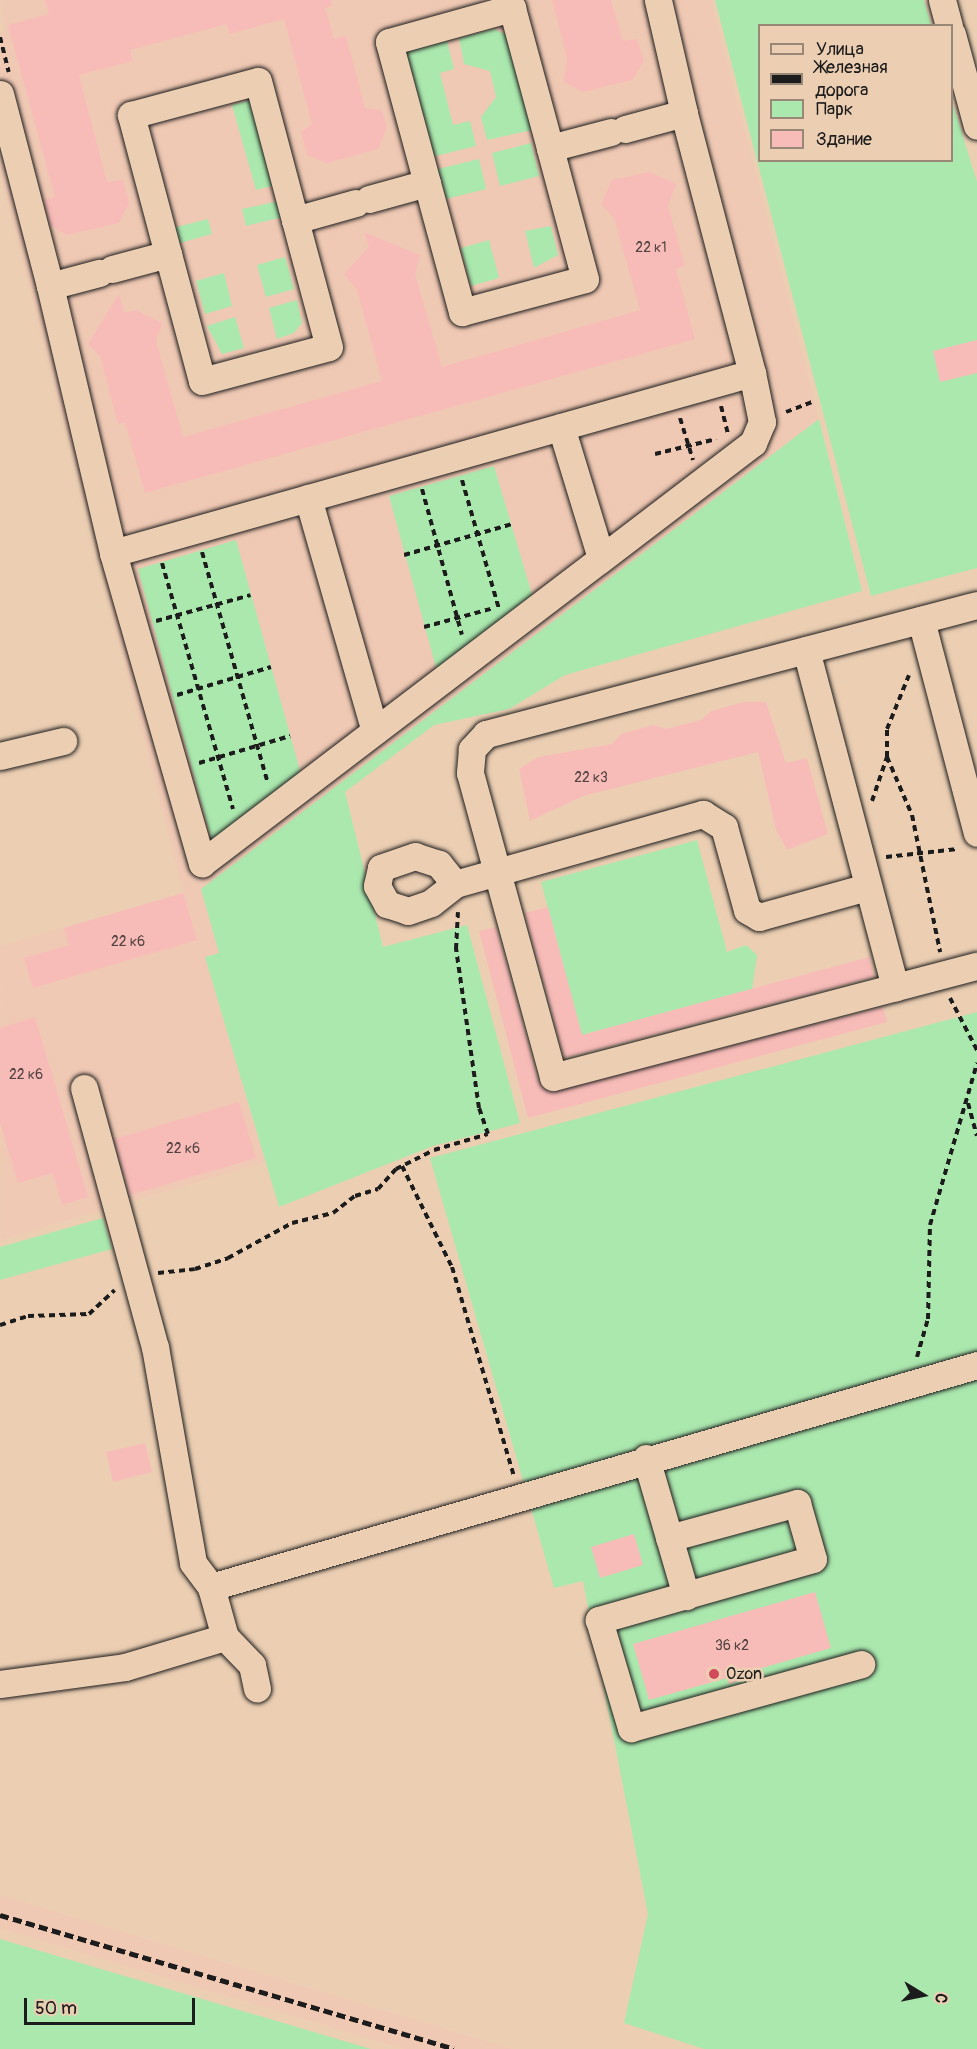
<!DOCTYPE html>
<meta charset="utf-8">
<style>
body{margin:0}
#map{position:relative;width:977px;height:2049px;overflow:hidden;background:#eccfb3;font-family:Pangolin,sans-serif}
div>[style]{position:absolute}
.built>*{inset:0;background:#f0c9b4}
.green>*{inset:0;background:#abe8ae}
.building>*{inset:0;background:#f8bcb8}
.path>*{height:4px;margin-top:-2px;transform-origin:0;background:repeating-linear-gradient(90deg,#1c1c1c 0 6px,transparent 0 10.5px)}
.roads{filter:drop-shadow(0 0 2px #1c1c1c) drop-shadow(0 0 2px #1c1c1c)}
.minor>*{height:27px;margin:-13.5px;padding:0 13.5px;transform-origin:13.5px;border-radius:13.5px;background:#eccfb3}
.rail>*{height:4.5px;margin-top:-2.25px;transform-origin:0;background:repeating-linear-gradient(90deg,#1c1c1c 0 9px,transparent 0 13.5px)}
.dots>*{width:16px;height:16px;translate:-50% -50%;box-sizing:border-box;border:3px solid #eccfb3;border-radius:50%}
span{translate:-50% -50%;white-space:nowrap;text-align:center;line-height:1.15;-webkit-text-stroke:5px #eccfb3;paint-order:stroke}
.number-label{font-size:14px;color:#534443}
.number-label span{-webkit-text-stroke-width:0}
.poi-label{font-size:16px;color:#1c1c1c}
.left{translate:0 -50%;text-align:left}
.legend{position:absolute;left:758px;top:24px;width:195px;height:138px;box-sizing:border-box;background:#eccfb3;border:2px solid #998777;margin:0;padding:8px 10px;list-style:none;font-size:18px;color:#1c1c1c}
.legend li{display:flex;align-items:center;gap:12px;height:30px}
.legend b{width:30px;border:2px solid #998777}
.north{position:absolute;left:893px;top:1965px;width:60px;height:60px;-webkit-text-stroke:4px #eccfb3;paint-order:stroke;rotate:100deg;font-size:16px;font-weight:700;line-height:24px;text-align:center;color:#1c1c1c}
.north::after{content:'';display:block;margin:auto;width:21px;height:27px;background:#1c1c1c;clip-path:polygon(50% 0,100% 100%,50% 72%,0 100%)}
.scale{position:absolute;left:24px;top:1998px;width:171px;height:27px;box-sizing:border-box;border:3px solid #1c1c1c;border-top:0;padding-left:8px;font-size:18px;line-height:21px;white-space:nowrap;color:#1c1c1c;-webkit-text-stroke:4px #eccfb3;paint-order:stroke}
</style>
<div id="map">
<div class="built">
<div style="clip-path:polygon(0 0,711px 0,819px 419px,201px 889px,219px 953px,205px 958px,265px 1162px,1px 1240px,0 946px,183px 893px,0 170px,0 33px,5px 32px)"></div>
<div style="clip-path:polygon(0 1895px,512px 2049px,404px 2049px,0 1928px)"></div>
</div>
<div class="green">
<div style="clip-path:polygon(715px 0,924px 0,931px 25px,760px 26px,760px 160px,952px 160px,952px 101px,977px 182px,977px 568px,871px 596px)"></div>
<div style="clip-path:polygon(494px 29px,509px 36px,532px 130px,487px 140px,481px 117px,496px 97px,490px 71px,464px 64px,459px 38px)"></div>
<div style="clip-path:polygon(447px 41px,454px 69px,440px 73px,453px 125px,470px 121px,476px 146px,428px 158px,402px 51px)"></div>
<div style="clip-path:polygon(251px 100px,275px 185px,256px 190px,232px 105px)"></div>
<div style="clip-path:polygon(531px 143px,539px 176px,500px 186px,492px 153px)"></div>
<div style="clip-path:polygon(479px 159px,486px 189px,446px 199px,438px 169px)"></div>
<div style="clip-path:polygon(279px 201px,283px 217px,246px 226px,242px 209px)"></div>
<div style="clip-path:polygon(208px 219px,212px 234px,173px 245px,169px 229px)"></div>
<div style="clip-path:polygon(551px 226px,558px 255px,534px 268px,525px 231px)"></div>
<div style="clip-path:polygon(489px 240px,499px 278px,471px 286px,461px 248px)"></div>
<div style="clip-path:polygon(285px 257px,294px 289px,266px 297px,257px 265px)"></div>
<div style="clip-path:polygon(224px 273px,232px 306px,205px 314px,196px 281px)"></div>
<div style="clip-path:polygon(297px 300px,302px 323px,294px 333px,277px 339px,269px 308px)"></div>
<div style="clip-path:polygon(235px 317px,244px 348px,222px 354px,207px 326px)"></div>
<div style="clip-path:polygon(819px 419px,862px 591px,565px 675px,509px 709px,434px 725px,345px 792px,383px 947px,467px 925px,520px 1123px,433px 1146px,279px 1207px,205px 957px,219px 953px,201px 889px)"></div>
<div style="clip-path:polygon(494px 466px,536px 608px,440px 682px,389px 496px)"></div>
<div style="clip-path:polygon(236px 540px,304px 785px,215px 853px,138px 569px)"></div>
<div style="clip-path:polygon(697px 840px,727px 952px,746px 945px,757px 955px,752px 989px,582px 1035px,541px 882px)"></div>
<div style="clip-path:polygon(977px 1012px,977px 2049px,704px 2049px,624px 2023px,648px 1914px,583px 1581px,554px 1588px,430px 1158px)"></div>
<div style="clip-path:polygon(103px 1218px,112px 1249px,0 1280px,0 1247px)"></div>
<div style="clip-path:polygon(0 1939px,371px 2049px,0 2049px)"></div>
</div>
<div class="building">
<div style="clip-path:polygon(45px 0,331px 0,332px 6px,325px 8px,334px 39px,346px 36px,365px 108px,382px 110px,387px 128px,378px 149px,327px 163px,307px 155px,301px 132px,312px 124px,284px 19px,229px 34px,227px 24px,130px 50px,133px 61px,79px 75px,107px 182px,123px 180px,129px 203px,119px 223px,67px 235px,50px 225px,44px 200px,55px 197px,8px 25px,49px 14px)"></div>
<div style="clip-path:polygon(552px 0,611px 0,623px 41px,637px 39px,644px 61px,632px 80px,583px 92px,564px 82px,567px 57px)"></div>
<div style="clip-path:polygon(650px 172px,676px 184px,668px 206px,685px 266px,676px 269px,695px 339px,145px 493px,125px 422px,118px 424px,100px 356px,88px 344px,119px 294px,124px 313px,136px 310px,162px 323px,156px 341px,183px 437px,382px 381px,357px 290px,344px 274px,369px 247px,364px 232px,420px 255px,415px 274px,442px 367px,640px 310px,614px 218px,601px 204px,612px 180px)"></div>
<div style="clip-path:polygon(977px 340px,977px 373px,940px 382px,933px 351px)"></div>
<div style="clip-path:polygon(744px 702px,766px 702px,786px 763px,807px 758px,828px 834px,787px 850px,776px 830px,758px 752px,583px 796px,530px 821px,519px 769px,538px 757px,612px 744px,621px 734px,654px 725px,666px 729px,701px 720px,711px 711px)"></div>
<div style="clip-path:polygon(183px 893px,197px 940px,33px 988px,24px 958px,69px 945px,64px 928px)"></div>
<div style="clip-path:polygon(548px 907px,582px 1035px,869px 957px,874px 977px,564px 1058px,525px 913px)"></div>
<div style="clip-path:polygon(496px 927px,538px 1081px,549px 1092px,883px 1007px,887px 1022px,528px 1118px,479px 931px)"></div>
<div style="clip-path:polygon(35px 1017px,88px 1197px,62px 1205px,53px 1173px,18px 1183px,0 1123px,0 1028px)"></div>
<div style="clip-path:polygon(239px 1102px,256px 1158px,130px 1195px,114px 1139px)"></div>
<div style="clip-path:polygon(145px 1443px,152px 1472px,113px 1482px,106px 1452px)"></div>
<div style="clip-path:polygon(634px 1534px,643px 1565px,600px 1578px,591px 1547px)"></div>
<div style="clip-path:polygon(815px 1592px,831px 1648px,748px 1672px,750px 1678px,729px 1684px,727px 1678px,649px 1700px,633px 1644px)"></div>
</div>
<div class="path">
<div style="left:0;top:37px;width:36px;rotate:76deg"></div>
<div style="left:721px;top:406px;width:29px;rotate:76deg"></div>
<div style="left:786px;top:412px;width:31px;rotate:-21deg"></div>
<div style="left:680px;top:418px;width:44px;rotate:72.8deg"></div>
<div style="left:655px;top:454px;width:63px;rotate:-13.8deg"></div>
<div style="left:462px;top:480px;width:134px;rotate:74deg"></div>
<div style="left:422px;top:489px;width:151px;rotate:74.7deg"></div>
<div style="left:202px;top:552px;width:241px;rotate:74.1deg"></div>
<div style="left:404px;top:555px;width:112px;rotate:-16deg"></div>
<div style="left:162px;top:563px;width:256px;rotate:73.9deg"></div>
<div style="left:156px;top:621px;width:98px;rotate:-15.3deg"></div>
<div style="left:424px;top:627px;width:73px;rotate:-15.2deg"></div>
<div style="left:177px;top:695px;width:98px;rotate:-16.6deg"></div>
<div style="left:887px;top:757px;width:63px;rotate:66.7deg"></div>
<div style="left:912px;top:815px;width:140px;rotate:78.4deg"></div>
<div style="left:199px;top:763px;width:95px;rotate:-16.5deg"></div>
<div style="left:872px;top:801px;width:46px;rotate:-71.2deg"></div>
<div style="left:887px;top:757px;width:28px;rotate:-90deg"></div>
<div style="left:887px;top:729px;width:58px;rotate:-67.8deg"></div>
<div style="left:886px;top:857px;width:72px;rotate:-6.3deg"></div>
<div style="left:950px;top:998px;width:59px;rotate:62.6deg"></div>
<div style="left:968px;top:1103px;width:34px;rotate:75deg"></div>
<div style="left:402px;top:1166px;width:113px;rotate:63.7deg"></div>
<div style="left:452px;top:1267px;width:218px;rotate:73.5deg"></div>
<div style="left:158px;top:1273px;width:37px;rotate:-6deg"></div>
<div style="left:195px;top:1269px;width:35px;rotate:-18deg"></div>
<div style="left:228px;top:1258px;width:73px;rotate:-28.7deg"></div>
<div style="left:292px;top:1223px;width:42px;rotate:-13.7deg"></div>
<div style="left:333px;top:1213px;width:28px;rotate:-38deg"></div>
<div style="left:355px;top:1196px;width:24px;rotate:-17deg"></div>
<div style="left:378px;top:1189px;width:27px;rotate:-48deg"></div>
<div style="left:396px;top:1169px;width:42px;rotate:-26.6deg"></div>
<div style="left:434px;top:1150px;width:56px;rotate:-16.5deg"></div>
<div style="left:488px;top:1134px;width:28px;rotate:-109deg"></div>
<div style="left:479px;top:1108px;width:161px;rotate:-98.2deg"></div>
<div style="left:456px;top:949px;width:37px;rotate:-87deg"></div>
<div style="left:0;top:1325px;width:29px;rotate:-18deg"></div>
<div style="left:28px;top:1316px;width:61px;rotate:-1.9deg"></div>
<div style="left:89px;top:1314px;width:35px;rotate:-43deg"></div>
<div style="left:917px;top:1357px;width:40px;rotate:-74deg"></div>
<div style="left:928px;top:1319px;width:94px;rotate:-88.8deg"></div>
<div style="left:930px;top:1225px;width:169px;rotate:-73.8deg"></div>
</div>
<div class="roads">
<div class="minor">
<div style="left:942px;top:0;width:27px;rotate:75deg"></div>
<div style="left:952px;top:34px;width:95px;rotate:74.8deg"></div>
<div style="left:0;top:94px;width:198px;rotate:75.4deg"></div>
<div style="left:50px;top:286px;width:51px;rotate:-14.9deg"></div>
<div style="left:625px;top:129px;width:61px;rotate:-15.2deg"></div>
<div style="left:684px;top:113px;width:116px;rotate:-103deg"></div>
<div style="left:427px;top:183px;width:134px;rotate:74.8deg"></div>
<div style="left:462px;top:312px;width:127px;rotate:-15deg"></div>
<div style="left:585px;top:279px;width:136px;rotate:-105deg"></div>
<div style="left:369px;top:199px;width:60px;rotate:-15.4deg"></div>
<div style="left:427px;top:183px;width:146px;rotate:-105.1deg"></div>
<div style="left:389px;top:42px;width:128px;rotate:-15.5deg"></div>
<div style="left:512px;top:8px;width:145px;rotate:74.8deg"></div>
<div style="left:550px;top:148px;width:63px;rotate:-14.7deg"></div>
<div style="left:168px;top:254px;width:131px;rotate:75deg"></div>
<div style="left:202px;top:381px;width:131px;rotate:-15deg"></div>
<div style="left:329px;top:347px;width:131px;rotate:-105deg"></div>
<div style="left:112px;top:269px;width:58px;rotate:-15deg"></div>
<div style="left:168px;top:254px;width:144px;rotate:-104.9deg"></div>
<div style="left:131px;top:115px;width:131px;rotate:-15deg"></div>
<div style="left:258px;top:81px;width:144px;rotate:75.1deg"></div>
<div style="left:295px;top:220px;width:63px;rotate:-15.6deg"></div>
<div style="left:50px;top:286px;width:274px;rotate:76.7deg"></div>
<div style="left:113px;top:553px;width:664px;rotate:-15.73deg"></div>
<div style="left:752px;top:373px;width:269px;rotate:-104.7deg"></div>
<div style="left:561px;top:427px;width:137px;rotate:73deg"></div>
<div style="left:308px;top:498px;width:242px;rotate:74deg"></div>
<div style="left:113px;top:553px;width:323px;rotate:74deg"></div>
<div style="left:202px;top:863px;width:693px;rotate:-37.32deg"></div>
<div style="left:753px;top:443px;width:23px;rotate:-67deg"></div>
<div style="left:762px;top:422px;width:50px;rotate:-101.5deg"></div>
<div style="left:977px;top:605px;width:508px;rotate:165.28deg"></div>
<div style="left:486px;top:734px;width:21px;rotate:133deg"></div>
<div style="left:472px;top:749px;width:24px;rotate:95deg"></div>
<div style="left:470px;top:773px;width:315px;rotate:74.7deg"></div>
<div style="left:553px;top:1077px;width:438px;rotate:-14.7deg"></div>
<div style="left:921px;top:620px;width:220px;rotate:75.3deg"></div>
<div style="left:806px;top:650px;width:349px;rotate:75.2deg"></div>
<div style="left:0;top:756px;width:65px;rotate:-13.4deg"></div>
<div style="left:455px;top:884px;width:26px;rotate:-129deg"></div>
<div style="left:439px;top:864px;width:25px;rotate:-162deg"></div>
<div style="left:415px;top:856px;width:36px;rotate:161deg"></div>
<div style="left:381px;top:868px;width:18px;rotate:103deg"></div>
<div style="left:377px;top:886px;width:21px;rotate:61deg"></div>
<div style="left:387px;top:904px;width:22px;rotate:18deg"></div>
<div style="left:408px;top:911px;width:24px;rotate:-19deg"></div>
<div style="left:431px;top:903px;width:31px;rotate:-38deg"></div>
<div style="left:455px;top:884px;width:258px;rotate:-15.8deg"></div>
<div style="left:703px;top:814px;width:25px;rotate:32deg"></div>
<div style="left:724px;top:827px;width:86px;rotate:74.5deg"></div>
<div style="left:747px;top:910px;width:14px;rotate:30deg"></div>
<div style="left:759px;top:917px;width:112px;rotate:-15.5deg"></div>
<div style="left:84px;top:1088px;width:269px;rotate:74.7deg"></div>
<div style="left:155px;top:1347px;width:219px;rotate:80deg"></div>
<div style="left:193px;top:1563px;width:30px;rotate:53deg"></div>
<div style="left:211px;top:1587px;width:52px;rotate:74.4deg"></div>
<div style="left:225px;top:1637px;width:39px;rotate:46deg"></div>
<div style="left:252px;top:1665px;width:24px;rotate:78deg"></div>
<div style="left:646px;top:1458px;width:144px;rotate:73.8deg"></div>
<div style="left:669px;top:1538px;width:133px;rotate:-15.3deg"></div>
<div style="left:797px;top:1503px;width:58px;rotate:74.1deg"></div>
<div style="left:813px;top:1559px;width:223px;rotate:164.1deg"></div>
<div style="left:599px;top:1620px;width:113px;rotate:73.5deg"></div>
<div style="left:631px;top:1728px;width:239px;rotate:-15.5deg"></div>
<div style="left:211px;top:1587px;width:798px;rotate:-16.16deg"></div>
<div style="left:0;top:1684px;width:126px;rotate:-7.7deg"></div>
<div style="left:125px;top:1667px;width:104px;rotate:-16.7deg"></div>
</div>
</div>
<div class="rail">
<div style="left:0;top:1915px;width:473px;rotate:16.4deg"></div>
</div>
<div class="dots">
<div style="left:714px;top:1674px;background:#d1495b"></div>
</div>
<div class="number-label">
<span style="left:651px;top:248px">22 к1</span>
<span style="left:591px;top:778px">22 к3</span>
<span style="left:128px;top:942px">22 к6</span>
<span style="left:26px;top:1075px">22 к6</span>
<span style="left:183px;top:1149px">22 к6</span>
<span style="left:732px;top:1646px">36 к2</span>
</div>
<div class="poi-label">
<span class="left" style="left:726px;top:1674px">Ozon</span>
</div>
<ul class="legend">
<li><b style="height:8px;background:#eccfb3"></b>Улица</li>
<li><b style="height:8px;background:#1c1c1c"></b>Железная дорога</li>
<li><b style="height:16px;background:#abe8ae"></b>Парк</li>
<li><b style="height:16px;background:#f8bcb8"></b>Здание</li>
</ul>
<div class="north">С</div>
<div class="scale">50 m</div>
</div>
